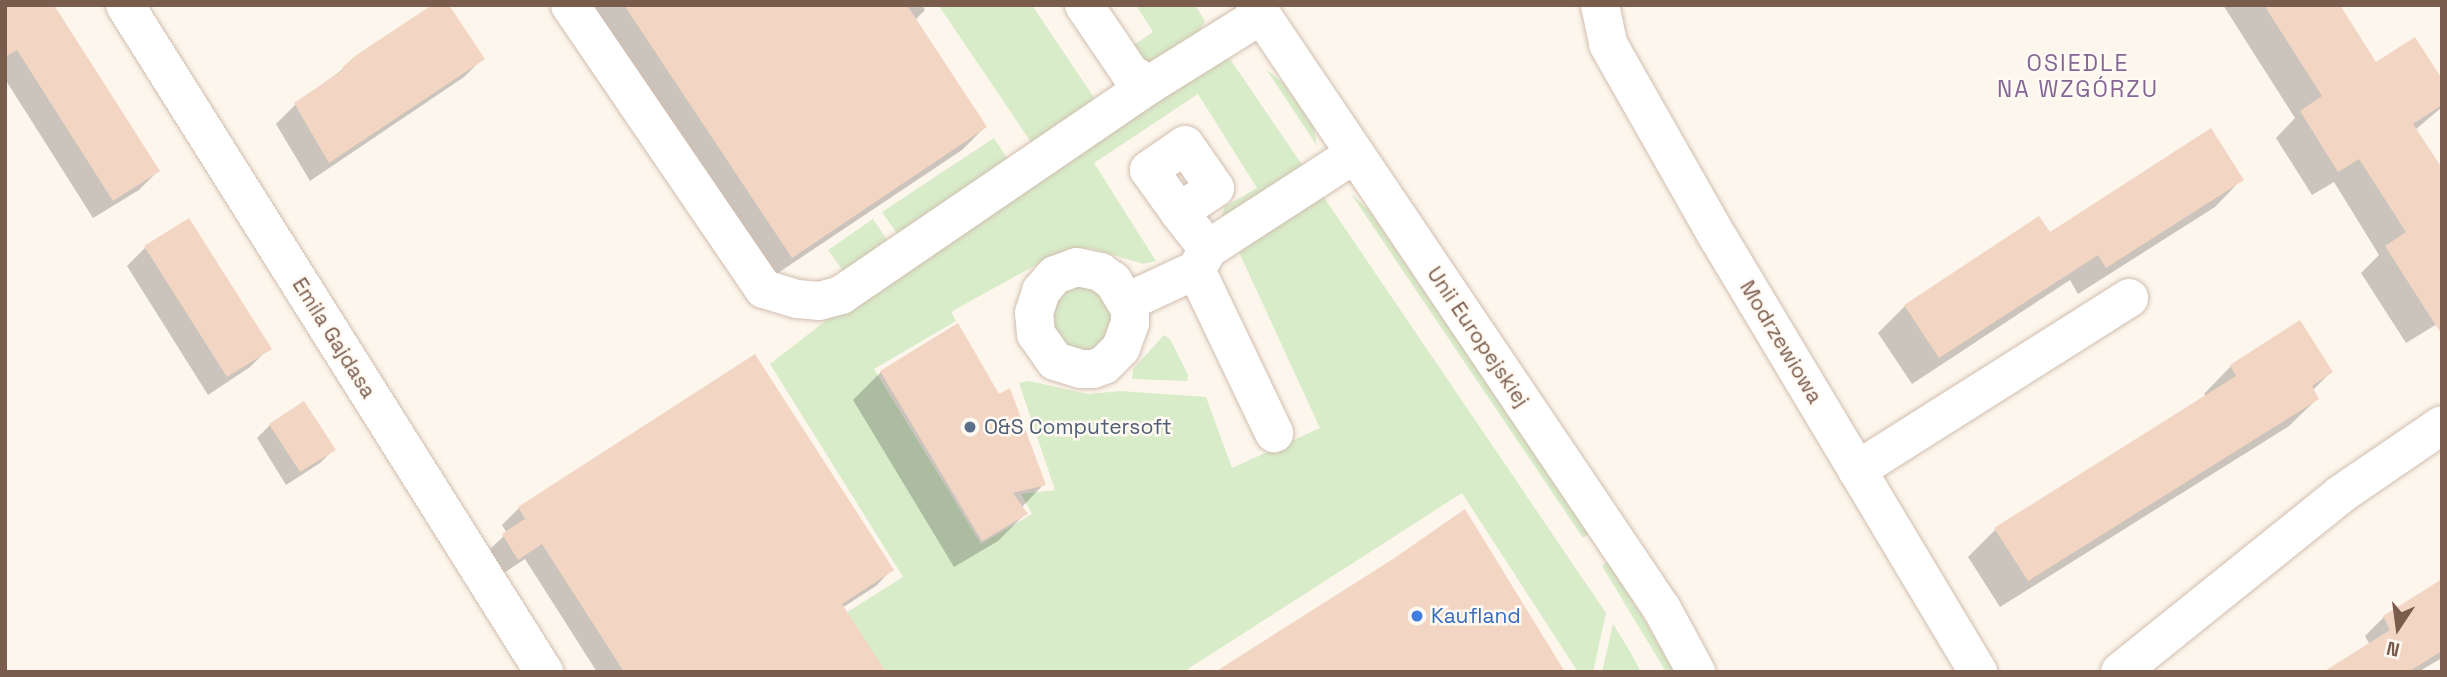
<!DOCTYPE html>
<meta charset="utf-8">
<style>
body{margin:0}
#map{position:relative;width:2447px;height:677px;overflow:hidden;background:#fdf6ec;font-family:"Space Grotesk",sans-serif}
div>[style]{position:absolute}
.green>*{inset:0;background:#d8ecc9}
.shadow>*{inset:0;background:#0003}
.building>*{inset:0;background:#f3d5c3}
.roads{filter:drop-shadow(0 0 2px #d1beb0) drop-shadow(0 0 2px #d1beb0)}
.minor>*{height:38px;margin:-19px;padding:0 19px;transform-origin:19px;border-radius:19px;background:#fff}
.dots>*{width:19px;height:19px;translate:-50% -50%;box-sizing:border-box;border:4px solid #fffaf3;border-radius:50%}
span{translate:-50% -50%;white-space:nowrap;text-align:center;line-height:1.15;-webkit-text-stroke:5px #fffaf3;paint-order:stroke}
.street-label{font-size:21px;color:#7a5c4d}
.service-label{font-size:21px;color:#4e5e75}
.left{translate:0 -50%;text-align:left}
.shop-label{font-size:21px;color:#366cbe}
.neighbourhood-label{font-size:23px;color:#846695;letter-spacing:2px}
.frame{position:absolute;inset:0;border:7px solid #7a5c4d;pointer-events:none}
.north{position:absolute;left:2363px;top:593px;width:70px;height:70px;-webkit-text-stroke:5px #fffaf3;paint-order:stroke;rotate:193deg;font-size:19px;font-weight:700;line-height:28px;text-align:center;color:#7a5c4d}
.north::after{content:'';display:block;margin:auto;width:24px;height:32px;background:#7a5c4d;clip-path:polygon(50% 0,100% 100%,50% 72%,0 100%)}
</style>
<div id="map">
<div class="green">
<div style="clip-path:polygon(1032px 5px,1099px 105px,1035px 148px,939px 6px)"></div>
<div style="clip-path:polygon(1136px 5px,1195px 5px,1205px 21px,1199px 33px,1159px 63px,1147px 62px,1131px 47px,1153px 32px)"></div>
<div style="clip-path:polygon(1230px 59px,1303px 166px,1221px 220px,1224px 207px,1257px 188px,1198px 94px,1094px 163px,1156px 261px,1143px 264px,1090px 248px,1067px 250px,1052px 256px,951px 312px,956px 321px,874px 369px,981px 544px,1032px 514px,1021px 494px,1055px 490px,1019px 383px,1029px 381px,1088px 394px,1120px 391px,1206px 397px,1232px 468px,1320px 428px,1238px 250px,1323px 196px,1606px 613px,1593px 672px,1578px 672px,1462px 493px,1183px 672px,752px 672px,903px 577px,770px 364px,837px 312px,1214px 62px)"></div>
<div style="clip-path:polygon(1266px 69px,1283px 83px,1314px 127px,1317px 146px)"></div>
<div style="clip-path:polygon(994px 138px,1011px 164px,900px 238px,882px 212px)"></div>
<div style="clip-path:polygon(1351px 194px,1369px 210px,1589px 534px,1583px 538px)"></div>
<div style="clip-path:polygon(873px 219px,890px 244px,846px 275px,828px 250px)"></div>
<div style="clip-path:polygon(1063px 286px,1097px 288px,1116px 314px,1099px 353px,1075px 355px,1046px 316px)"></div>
<div style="clip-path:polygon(1164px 335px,1170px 339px,1188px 375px,1187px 381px,1132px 379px,1133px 369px)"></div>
<div style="clip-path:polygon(1607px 562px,1636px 606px,1675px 672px,1666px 672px,1602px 566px)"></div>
<div style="clip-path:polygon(1613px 624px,1628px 648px,1641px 672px,1602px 672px)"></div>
</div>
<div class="shadow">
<div style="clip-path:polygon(5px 5px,158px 171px,139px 190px,93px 218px,5px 79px)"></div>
<div style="clip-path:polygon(586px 5px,922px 5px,925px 10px,915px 20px,985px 127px,962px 150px,769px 279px)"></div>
<div style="clip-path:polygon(2223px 5px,2338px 5px,2376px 64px,2442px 82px,2442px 107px,2415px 130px,2442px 321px,2406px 343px,2361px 273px,2379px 255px,2334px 182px,2312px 195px,2276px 138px,2295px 118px)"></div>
<div style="clip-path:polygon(483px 58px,464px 77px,310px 181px,276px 124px,295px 105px,343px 69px)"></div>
<div style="clip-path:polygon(2242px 179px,2215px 207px,2078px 294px,2070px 280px,1912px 384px,1878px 333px,1905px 306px,2049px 235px)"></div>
<div style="clip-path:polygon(146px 247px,269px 348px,250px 367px,208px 395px,127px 266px)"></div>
<div style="clip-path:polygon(957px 325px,998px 397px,1009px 390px,1044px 484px,1021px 508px,1025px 514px,998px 541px,954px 567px,853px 400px,881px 372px)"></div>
<div style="clip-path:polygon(2231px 366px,2331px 372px,2312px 391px,2317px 399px,2289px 426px,2000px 607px,1968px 557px,1995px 530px,2206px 397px,2204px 394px)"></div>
<div style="clip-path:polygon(270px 425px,333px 450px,320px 463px,286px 485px,257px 438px)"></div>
<div style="clip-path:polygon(519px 508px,892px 569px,876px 586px,743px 672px,597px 672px,525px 559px,501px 575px,487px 552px,507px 533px,502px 525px)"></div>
<div style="clip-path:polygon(2442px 581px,2442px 658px,2418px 672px,2327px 672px,2370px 645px,2365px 636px,2384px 617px)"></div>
</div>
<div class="building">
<div style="clip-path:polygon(5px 5px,54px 5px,160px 171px,113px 201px,17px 50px,5px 57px)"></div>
<div style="clip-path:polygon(432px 5px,449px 5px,485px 59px,329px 163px,294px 103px,343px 70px,342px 68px,355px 56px)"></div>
<div style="clip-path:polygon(624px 5px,907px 5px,987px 127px,792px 258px)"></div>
<div style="clip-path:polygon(2264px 5px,2340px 5px,2376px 62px,2415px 37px,2442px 79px,2442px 105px,2413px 124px,2442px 168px,2442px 335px,2385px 246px,2406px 232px,2359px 159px,2338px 172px,2300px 111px,2322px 96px)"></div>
<div style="clip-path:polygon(2211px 128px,2244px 180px,2106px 268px,2098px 255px,1939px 358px,1904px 305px,2039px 216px,2050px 232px)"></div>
<div style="clip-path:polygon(189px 218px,272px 349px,227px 377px,144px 246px)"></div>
<div style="clip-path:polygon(2300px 320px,2333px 372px,2312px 386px,2319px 399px,2028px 581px,1994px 528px,2236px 376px,2230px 365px)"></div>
<div style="clip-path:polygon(958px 323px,999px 394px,1010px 388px,1046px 485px,1013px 493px,1028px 514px,982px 541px,880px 371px)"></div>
<div style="clip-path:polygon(755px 354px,894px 570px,842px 604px,886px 672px,624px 672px,542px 544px,518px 560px,502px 534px,525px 519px,518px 507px)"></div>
<div style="clip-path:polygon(304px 401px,336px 450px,300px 472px,269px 424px)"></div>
<div style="clip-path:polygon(1465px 509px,1565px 672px,1215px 672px,1393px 559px)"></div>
<div style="clip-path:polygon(2442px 579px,2442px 651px,2408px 672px,2323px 672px,2390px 630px,2383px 616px)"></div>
</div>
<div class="roads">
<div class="minor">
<div style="left:125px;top:5px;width:788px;rotate:57.86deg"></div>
<div style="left:570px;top:5px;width:344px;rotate:55.7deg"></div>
<div style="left:764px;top:289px;width:34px;rotate:17deg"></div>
<div style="left:797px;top:299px;width:22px;rotate:5deg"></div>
<div style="left:819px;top:301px;width:23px;rotate:-15deg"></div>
<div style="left:841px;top:295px;width:373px;rotate:-34.3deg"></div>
<div style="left:1084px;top:5px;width:82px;rotate:55.9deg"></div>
<div style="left:1130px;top:73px;width:22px;rotate:32deg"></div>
<div style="left:1149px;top:85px;width:132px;rotate:-32deg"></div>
<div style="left:1255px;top:5px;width:728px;rotate:56.03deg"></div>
<div style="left:1662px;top:609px;width:72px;rotate:61.6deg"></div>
<div style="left:1600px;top:5px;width:40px;rotate:78deg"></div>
<div style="left:1608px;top:44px;width:224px;rotate:60.4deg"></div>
<div style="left:1719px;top:239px;width:505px;rotate:59.11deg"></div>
<div style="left:1179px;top:212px;width:43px;rotate:-33.7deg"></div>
<div style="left:1215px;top:188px;width:52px;rotate:-124.9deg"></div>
<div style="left:1185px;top:145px;width:44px;rotate:145.2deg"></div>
<div style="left:1149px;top:170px;width:52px;rotate:54.5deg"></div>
<div style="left:1179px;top:212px;width:47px;rotate:51.9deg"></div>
<div style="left:1077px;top:267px;width:24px;rotate:12deg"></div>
<div style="left:1100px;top:272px;width:16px;rotate:35deg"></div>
<div style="left:1113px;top:281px;width:33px;rotate:59deg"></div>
<div style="left:1130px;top:309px;width:14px;rotate:90deg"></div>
<div style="left:1130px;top:323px;width:27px;rotate:110deg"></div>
<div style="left:1121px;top:348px;width:24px;rotate:135deg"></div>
<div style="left:1104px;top:365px;width:12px;rotate:160deg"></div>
<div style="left:1093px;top:369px;width:12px;rotate:180deg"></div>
<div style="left:1081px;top:369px;width:27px;rotate:-163deg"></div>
<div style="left:1055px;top:361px;width:33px;rotate:-125deg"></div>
<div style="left:1036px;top:334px;width:21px;rotate:-95deg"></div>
<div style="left:1034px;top:313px;width:23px;rotate:-72deg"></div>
<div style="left:1041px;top:291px;width:21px;rotate:-49deg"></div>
<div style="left:1055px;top:275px;width:23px;rotate:-20deg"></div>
<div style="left:1196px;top:270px;width:181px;rotate:64.4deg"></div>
<div style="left:1127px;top:302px;width:76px;rotate:-24.9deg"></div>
<div style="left:1196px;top:270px;width:24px;rotate:-60deg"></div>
<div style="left:1208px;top:249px;width:175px;rotate:-32.9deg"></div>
<div style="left:1857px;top:470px;width:322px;rotate:-32.3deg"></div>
<div style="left:2120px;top:672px;width:284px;rotate:-38.8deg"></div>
<div style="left:2341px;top:494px;width:122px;rotate:-34.3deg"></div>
</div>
</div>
<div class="dots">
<div style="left:970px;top:427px;background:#5c6f8a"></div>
<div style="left:1417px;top:616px;background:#3f7fe0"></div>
</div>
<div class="street-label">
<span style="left:1478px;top:337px;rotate:56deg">Unii Europejskiej</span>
<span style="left:334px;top:338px;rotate:58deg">Emila Gajdasa</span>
<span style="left:1781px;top:342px;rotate:59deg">Modrzewiowa</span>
</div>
<div class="service-label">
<span class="left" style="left:984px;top:427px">O&amp;S Computersoft</span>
</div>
<div class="shop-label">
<span class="left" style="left:1431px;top:616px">Kaufland</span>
</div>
<div class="neighbourhood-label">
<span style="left:2078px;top:76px">OSIEDLE<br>NA WZGÓRZU</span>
</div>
<div class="frame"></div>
<div class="north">N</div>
</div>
